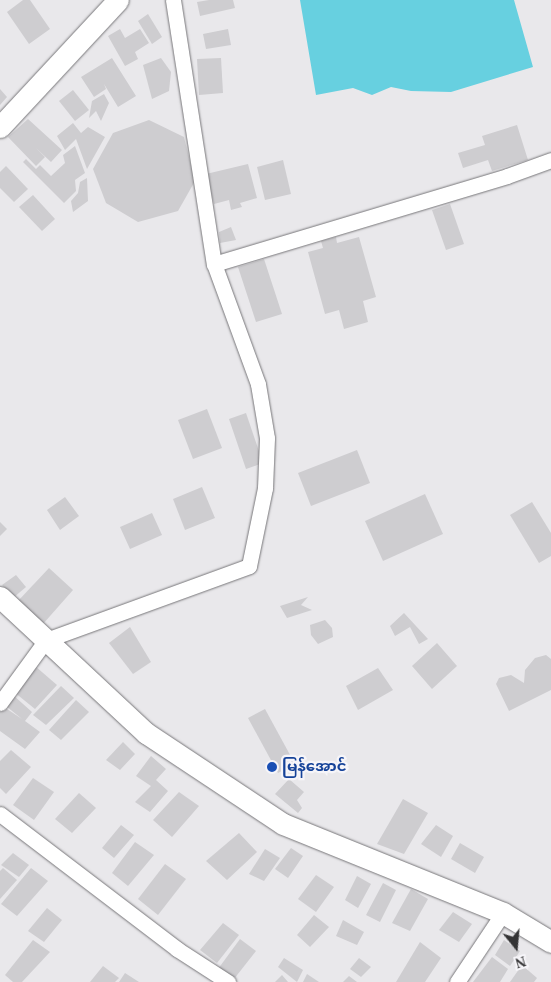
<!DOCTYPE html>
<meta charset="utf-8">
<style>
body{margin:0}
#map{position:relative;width:551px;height:982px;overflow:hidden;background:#e9e8eb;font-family:"Times New Roman","Noto Sans Myanmar",serif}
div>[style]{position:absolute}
.water>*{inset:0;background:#67d0e0}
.building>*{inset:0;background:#cecdd0}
.roads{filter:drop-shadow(0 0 1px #777679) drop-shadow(0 0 1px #777679)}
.street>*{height:15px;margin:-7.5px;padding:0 7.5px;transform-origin:7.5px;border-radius:7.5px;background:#fff}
.secondary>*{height:21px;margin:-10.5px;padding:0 10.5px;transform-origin:10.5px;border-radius:10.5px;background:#fff}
.dots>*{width:14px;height:14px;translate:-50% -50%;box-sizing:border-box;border:2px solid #f6f5f9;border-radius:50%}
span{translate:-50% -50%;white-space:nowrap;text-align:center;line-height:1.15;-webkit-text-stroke:4.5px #f6f5f9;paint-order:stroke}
.transit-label{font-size:15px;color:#164399;font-weight:700}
.left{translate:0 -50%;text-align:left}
.north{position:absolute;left:491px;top:922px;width:50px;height:50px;-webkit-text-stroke:4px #f6f5f9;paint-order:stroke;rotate:163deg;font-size:14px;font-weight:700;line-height:20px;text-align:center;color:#343435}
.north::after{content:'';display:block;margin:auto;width:18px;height:22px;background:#343435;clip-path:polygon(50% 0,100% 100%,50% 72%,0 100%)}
</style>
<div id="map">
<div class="water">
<div style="clip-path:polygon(300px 0,514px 0,533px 67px,451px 92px,411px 91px,391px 87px,372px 95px,353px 88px,316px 95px)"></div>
</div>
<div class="building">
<div style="clip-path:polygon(23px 0,30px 0,50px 29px,29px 44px,7px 12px)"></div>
<div style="clip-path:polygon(209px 0,233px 0,235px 8px,200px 16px,197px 2px)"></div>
<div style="clip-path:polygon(148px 14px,162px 37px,152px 44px,138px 21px)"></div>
<div style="clip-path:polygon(120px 29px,125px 38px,140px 29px,149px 43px,135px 52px,138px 59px,125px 66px,108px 36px)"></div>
<div style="clip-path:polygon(228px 29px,231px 45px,206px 49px,203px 34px)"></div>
<div style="clip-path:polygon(112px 58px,136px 96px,118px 107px,104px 84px,106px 89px,94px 97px,81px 77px)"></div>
<div style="clip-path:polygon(161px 58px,171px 72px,169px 91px,152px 99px,143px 65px)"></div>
<div style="clip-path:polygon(221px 58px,223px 93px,199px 95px,197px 59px)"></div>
<div style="clip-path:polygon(0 89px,7px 97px,0 105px)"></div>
<div style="clip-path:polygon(73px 90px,89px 110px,75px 121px,59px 101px)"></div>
<div style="clip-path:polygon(104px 94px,109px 103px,101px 121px,96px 111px,89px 118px,92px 101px)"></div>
<div style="clip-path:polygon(28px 119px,62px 150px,51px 162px,36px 148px,45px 157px,36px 166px,8px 137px)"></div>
<div style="clip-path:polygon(149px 120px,184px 137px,195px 181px,178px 211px,138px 222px,106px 203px,93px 169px,113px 133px)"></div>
<div style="clip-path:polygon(73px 123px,81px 133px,88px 127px,105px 137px,87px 169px,76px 139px,65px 150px,57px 136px)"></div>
<div style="clip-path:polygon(517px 125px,528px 160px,492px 171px,488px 160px,463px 168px,458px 153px,485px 145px,482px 136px)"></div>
<div style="clip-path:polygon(75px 146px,85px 173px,75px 180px,76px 191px,64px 203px,23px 162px,26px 159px,36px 169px,40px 165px,51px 176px,65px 163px,63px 155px)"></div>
<div style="clip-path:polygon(283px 160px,291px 194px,265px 200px,257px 167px)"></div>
<div style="clip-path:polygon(248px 164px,257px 198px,240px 203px,242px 207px,231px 210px,229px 200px,214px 204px,206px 174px)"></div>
<div style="clip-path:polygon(6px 166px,28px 189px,14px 202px,0 188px,0 172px)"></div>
<div style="clip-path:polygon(87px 178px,88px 201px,73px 212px,71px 201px,78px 193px,80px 182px)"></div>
<div style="clip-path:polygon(33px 195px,55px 219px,42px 231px,19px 207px)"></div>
<div style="clip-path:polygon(450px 204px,464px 244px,446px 250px,432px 210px)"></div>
<div style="clip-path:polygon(231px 227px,236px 240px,220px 243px,219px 232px)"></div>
<div style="clip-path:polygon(336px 237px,337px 243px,359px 237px,376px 297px,363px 301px,368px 322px,344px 329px,339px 310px,325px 314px,308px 252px,323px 248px,321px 241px)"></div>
<div style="clip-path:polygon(264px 259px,282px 314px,256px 322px,238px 267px)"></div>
<div style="clip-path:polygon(207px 409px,222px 448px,193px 459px,178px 420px)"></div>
<div style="clip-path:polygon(246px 413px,263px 463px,246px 469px,229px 419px)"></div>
<div style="clip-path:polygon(357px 450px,370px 483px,311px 506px,298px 473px)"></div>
<div style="clip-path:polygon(202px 487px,215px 518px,185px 530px,173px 499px)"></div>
<div style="clip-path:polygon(425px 494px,443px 534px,383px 561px,365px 521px)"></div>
<div style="clip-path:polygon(65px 497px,79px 516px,60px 530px,47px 510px)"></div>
<div style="clip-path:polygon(532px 502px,551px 533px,551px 556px,539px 563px,510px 515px)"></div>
<div style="clip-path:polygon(152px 513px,162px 535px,130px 549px,120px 527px)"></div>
<div style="clip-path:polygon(0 522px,7px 529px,0 536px)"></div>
<div style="clip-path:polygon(49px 568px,73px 590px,43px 624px,18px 601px)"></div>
<div style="clip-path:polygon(16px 575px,26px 587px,13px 598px,2px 585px)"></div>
<div style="clip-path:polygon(308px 597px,301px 605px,312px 610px,287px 618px,280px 606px)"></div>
<div style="clip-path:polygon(404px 613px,428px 639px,419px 644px,410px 627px,395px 636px,390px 626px)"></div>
<div style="clip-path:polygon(325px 620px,332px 628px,333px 637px,318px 644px,311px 635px,310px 625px)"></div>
<div style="clip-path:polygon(130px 627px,151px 662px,133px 674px,109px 643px)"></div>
<div style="clip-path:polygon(437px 643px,457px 666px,432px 689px,412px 666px)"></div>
<div style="clip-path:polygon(546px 655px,551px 659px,551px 690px,509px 711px,496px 684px,499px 678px,511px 675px,524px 683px,525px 670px,535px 658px)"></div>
<div style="clip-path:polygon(35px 666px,57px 685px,35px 709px,14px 692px)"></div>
<div style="clip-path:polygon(378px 668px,393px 690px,358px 710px,346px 686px)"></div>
<div style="clip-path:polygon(61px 686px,74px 698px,46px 725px,33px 715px)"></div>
<div style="clip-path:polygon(13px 695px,32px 712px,25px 721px,40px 732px,25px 749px,0 731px,0 712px,4px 707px,22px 719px,6px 706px)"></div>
<div style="clip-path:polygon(76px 700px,89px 712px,61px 740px,49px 730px)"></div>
<div style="clip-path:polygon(265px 709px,295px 764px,278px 773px,248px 718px)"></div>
<div style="clip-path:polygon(123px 742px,135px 754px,120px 770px,106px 760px)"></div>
<div style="clip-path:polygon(11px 750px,31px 767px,6px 794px,0 788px,0 761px)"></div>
<div style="clip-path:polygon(151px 756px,166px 769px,156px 780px,168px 791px,150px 812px,135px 802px,151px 786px,136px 776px)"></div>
<div style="clip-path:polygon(33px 778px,54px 792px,34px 820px,13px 805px)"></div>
<div style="clip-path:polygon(289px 779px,304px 792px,297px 800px,302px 808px,298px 813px,275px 794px)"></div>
<div style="clip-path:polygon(179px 792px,199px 806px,172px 837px,153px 820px)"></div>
<div style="clip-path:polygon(79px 793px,96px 808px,72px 833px,55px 819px)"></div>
<div style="clip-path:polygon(403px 799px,428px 813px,404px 854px,377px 844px)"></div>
<div style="clip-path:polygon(121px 825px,134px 835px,114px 858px,102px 848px)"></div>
<div style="clip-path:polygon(436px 825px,453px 836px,441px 857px,421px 844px)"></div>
<div style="clip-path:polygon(239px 833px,257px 852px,227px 880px,206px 861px)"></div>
<div style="clip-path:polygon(135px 842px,154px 855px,128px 886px,112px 873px)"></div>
<div style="clip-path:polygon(460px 843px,484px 857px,475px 873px,451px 859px)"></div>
<div style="clip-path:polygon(291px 848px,303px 856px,288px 878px,275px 869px)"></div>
<div style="clip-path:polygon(265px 849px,280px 858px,264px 881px,249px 874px)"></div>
<div style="clip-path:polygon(13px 853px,29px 865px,19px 877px,1px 865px)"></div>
<div style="clip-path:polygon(165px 864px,186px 879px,158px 915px,138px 899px)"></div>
<div style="clip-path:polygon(3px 868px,17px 880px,0 899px,0 871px)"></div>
<div style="clip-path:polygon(31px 868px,48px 881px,17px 916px,1px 904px)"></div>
<div style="clip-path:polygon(316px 875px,334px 887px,316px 912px,298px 899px)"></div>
<div style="clip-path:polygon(357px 876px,371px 884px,358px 908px,345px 900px)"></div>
<div style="clip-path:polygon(383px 883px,396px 890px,380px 922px,366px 915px)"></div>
<div style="clip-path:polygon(411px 889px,428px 899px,410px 931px,392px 923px)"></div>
<div style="clip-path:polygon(47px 908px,62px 920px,44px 942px,28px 931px)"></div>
<div style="clip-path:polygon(453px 912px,472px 924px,459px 942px,439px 930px)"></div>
<div style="clip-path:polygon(314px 915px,329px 927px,310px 947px,297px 935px)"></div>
<div style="clip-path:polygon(343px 920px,364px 932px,357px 945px,336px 936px)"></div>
<div style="clip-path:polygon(223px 923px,239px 935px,217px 963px,200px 950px)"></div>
<div style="clip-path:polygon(240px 939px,256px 951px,234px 979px,218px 969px)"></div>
<div style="clip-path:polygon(33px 940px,50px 952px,22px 982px,13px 982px,5px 975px)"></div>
<div style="clip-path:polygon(504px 940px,520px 951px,510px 966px,495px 955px)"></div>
<div style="clip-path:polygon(420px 942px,441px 958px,425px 982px,396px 982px)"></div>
<div style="clip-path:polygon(492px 957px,508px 969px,500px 982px,473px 982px)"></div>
<div style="clip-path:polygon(284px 958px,303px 970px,297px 982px,278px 967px)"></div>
<div style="clip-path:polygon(359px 958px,371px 967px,361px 977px,350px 969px)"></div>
<div style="clip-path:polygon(522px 965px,537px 978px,534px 982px,510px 982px)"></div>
<div style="clip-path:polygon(103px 966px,119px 978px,115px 982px,90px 982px)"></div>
<div style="clip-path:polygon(125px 973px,139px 982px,119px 982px)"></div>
<div style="clip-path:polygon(307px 974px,319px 982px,303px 982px)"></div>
<div style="clip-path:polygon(282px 975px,288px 982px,275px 982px)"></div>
<div style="clip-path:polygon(349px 976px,357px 982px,343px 982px)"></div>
</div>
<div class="roads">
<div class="street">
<div style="left:173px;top:0;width:267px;rotate:81.2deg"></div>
<div style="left:0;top:703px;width:78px;rotate:-53.9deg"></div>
<div style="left:46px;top:640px;width:216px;rotate:-20deg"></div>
<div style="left:249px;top:566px;width:80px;rotate:-78.4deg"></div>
<div style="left:265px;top:488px;width:50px;rotate:-87.7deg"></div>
<div style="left:267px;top:438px;width:55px;rotate:-99.5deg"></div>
<div style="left:258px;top:384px;width:128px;rotate:-110.1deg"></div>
<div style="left:214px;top:264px;width:306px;rotate:-16.7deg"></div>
<div style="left:507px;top:176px;width:47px;rotate:-20deg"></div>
<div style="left:0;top:814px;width:223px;rotate:37.3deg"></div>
<div style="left:177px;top:949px;width:61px;rotate:32.9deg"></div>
<div style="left:457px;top:982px;width:83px;rotate:-56.3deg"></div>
</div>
<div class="secondary">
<div style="left:0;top:127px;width:173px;rotate:-47.1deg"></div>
<div style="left:0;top:597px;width:200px;rotate:43deg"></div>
<div style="left:146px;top:733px;width:164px;rotate:33.6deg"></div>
<div style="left:283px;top:824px;width:237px;rotate:22deg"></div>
<div style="left:503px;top:913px;width:56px;rotate:31.1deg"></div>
</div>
</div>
<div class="dots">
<div style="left:272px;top:767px;background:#1a4fb4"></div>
</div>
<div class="transit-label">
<span class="left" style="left:282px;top:767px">မြန်အောင်</span>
</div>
<div class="north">N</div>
</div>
